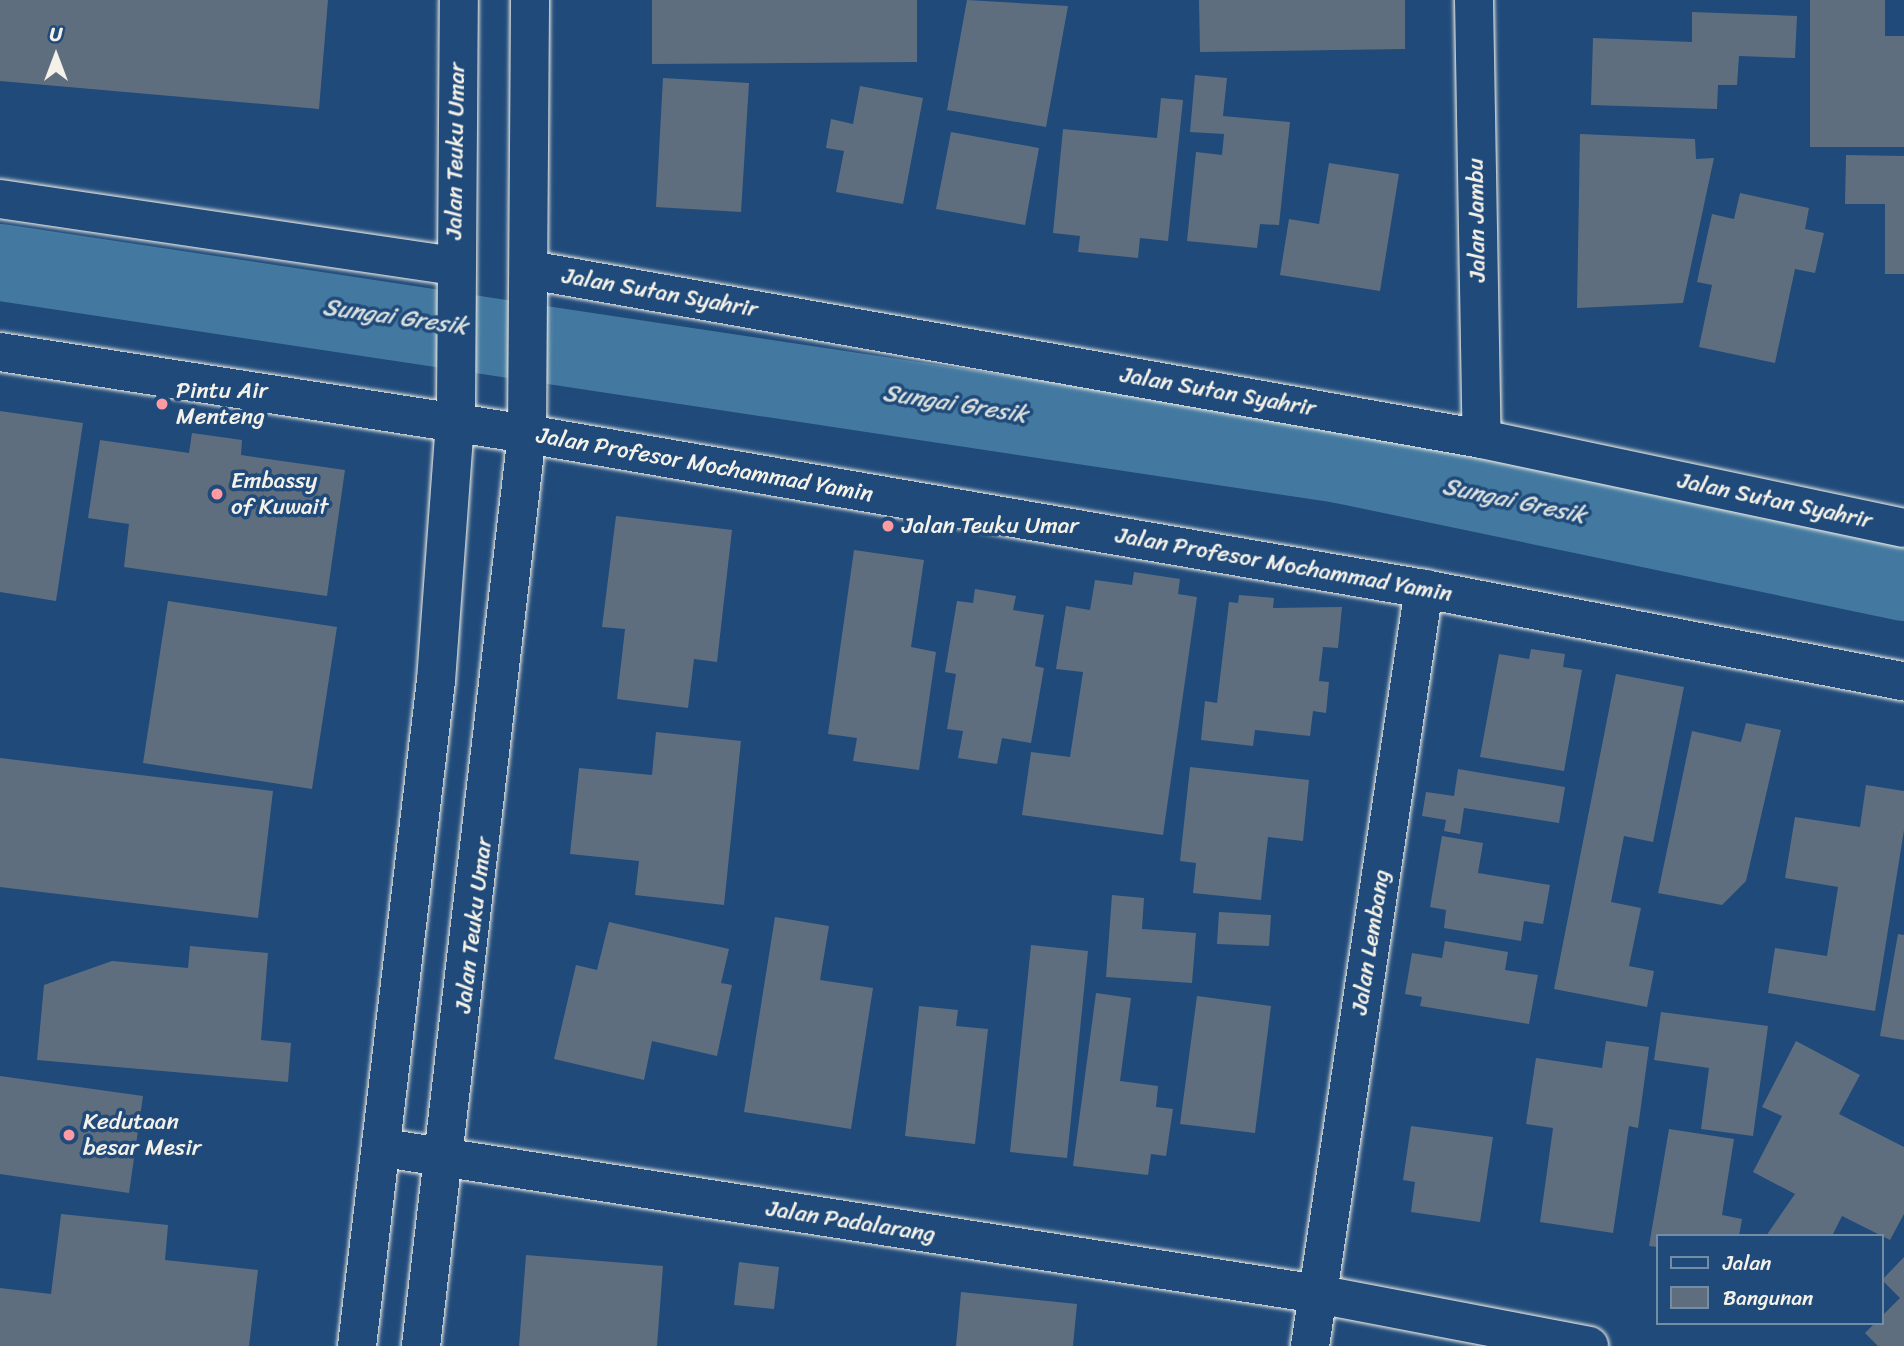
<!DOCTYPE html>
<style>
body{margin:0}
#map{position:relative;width:1904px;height:1346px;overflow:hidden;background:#1f4a7a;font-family:Sriracha,sans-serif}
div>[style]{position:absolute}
.river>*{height:77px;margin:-38.5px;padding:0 38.5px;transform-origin:38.5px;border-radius:38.5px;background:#4379a0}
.building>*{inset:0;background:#5f6e7f}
.roads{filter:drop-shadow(0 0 2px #f4f1e8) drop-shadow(0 0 2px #f4f1e8)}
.street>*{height:38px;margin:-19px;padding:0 19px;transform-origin:19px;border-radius:19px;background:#1f4a7a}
.secondary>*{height:38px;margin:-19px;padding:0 19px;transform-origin:19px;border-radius:19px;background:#1f4a7a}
.dots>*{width:19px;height:19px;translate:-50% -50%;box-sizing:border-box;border:4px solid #1f4a7a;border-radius:50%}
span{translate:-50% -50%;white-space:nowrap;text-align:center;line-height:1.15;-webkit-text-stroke:7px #1f4a7a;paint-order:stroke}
.street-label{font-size:23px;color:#f4f1e8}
.poi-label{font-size:23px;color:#f4f1e8}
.left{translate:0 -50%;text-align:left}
.water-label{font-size:24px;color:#d9dfdd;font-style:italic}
.legend{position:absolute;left:1656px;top:1234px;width:228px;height:91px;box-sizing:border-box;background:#1f4a7a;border:2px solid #748da6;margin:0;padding:9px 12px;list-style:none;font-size:21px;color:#f4f1e8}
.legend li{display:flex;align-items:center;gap:14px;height:35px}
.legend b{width:35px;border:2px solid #748da6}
.north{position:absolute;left:21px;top:21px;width:70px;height:70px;-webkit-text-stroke:5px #1f4a7a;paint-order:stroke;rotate:0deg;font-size:19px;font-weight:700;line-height:28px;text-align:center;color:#f4f1e8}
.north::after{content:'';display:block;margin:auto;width:24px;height:32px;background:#f4f1e8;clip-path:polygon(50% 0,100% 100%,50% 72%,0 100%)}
</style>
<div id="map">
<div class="river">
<div style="left:0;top:262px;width:1354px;rotate:8.58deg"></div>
<div style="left:1339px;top:464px;width:577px;rotate:11.8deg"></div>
</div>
<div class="building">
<div style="clip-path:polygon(0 0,328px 0,319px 109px,0 81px)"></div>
<div style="clip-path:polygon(652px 0,917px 0,917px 62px,652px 64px)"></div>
<div style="clip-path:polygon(967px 0,1068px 6px,1046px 127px,947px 110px)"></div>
<div style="clip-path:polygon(1199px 0,1405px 0,1405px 49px,1200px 52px)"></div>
<div style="clip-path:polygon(1810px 0,1885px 0,1885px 36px,1904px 36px,1904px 147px,1810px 147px)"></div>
<div style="clip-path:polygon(1692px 12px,1797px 16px,1795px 58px,1739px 56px,1737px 85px,1718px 85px,1717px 109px,1591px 105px,1593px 38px,1692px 42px)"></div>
<div style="clip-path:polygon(1195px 75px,1227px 78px,1223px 116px,1290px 122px,1279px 225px,1260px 224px,1257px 248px,1187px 241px,1196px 152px,1222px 155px,1224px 134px,1190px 132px)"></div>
<div style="clip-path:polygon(663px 78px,749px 83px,741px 212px,656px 207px)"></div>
<div style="clip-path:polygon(860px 86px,923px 98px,903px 204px,836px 192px,844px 151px,826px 148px,831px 119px,853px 124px)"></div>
<div style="clip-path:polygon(1161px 98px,1183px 100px,1168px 241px,1140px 238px,1138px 258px,1078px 252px,1080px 236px,1053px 233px,1063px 129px,1157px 138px)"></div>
<div style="clip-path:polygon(951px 132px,1039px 148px,1025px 225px,936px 209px)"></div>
<div style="clip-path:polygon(1580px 134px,1695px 139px,1696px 159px,1714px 158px,1683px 303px,1577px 308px)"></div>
<div style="clip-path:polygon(1846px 155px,1904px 156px,1904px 274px,1885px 274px,1885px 204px,1845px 204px)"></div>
<div style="clip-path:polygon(1329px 163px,1399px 174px,1380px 291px,1280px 275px,1289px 219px,1319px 224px)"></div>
<div style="clip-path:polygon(1740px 193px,1809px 208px,1805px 229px,1824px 233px,1815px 273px,1795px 269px,1775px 363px,1699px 347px,1712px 285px,1697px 282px,1712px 214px,1734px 219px)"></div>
<div style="clip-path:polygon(0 411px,83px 423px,56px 601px,0 592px)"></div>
<div style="clip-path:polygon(192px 433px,242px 440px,241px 455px,345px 470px,327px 596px,124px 567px,129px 524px,88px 518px,100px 440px,189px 453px)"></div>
<div style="clip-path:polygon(616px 516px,732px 530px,717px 662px,694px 659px,688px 708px,617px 699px,625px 629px,602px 627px)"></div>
<div style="clip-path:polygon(854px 550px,924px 560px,911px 647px,936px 652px,919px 770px,853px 761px,857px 738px,828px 734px)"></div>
<div style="clip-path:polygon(1134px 572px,1180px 579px,1178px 594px,1197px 597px,1163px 835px,1022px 815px,1031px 752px,1070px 757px,1083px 672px,1056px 669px,1066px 606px,1090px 610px,1095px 580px,1132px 585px)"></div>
<div style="clip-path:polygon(975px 589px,1016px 596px,1013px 610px,1044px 615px,1035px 666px,1044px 668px,1031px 743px,1002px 738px,997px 764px,958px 758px,963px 731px,947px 729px,956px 674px,945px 672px,957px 601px,973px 603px)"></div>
<div style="clip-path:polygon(1239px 595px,1274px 598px,1273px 608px,1342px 607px,1338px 648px,1323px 647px,1319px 681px,1329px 682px,1326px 713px,1313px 711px,1310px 736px,1255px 730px,1253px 746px,1201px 740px,1205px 701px,1217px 703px,1229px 602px,1238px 603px)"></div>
<div style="clip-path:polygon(168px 601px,337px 627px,312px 789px,143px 763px)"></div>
<div style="clip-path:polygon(1531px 649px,1565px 654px,1563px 667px,1582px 670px,1564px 771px,1480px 757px,1499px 654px,1529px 659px)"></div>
<div style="clip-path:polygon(1616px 674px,1684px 687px,1653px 842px,1624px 836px,1611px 902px,1641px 908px,1629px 966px,1654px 971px,1647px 1007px,1554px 989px)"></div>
<div style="clip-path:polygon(1746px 723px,1781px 730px,1746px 881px,1722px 905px,1658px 893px,1692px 731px,1741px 742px)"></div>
<div style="clip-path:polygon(656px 732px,741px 741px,724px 905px,635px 895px,639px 861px,570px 854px,579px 768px,652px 775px)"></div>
<div style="clip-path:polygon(0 758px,273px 791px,258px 918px,0 887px)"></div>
<div style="clip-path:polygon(1190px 767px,1309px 780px,1303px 841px,1268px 837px,1261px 900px,1193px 893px,1196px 863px,1180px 861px)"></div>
<div style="clip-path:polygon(1458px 769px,1565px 787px,1559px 823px,1464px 808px,1460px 834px,1444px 831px,1446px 820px,1422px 816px,1426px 792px,1454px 796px)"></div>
<div style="clip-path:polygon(1866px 785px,1904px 791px,1904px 830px,1875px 1011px,1768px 993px,1775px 948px,1827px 956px,1838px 887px,1785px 878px,1795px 817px,1860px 827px)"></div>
<div style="clip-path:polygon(1442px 836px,1483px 843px,1478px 873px,1550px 885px,1543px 924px,1524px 921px,1521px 941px,1444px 928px,1446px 910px,1430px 907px)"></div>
<div style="clip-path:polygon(1112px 895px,1144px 898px,1142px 929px,1196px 933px,1192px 983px,1106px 977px)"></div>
<div style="clip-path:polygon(1219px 912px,1271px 915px,1269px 946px,1217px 944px)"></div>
<div style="clip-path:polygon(775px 917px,829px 926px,820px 980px,873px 988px,851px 1129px,744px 1112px)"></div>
<div style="clip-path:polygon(609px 922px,729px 949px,721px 983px,732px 985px,717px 1056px,652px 1041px,644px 1080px,554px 1059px,576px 965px,597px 970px)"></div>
<div style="clip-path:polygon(1898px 934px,1904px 935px,1904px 1040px,1880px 1036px)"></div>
<div style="clip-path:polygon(1445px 941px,1508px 952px,1505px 970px,1538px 975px,1529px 1024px,1420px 1006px,1422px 997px,1405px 994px,1412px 953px,1442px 958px)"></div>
<div style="clip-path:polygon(1031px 945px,1088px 951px,1067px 1158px,1010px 1152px)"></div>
<div style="clip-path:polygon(190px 946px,268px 953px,261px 1040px,291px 1043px,288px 1082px,37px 1060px,44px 985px,112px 961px,188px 968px)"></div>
<div style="clip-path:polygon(1096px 993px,1131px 998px,1120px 1081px,1158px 1086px,1156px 1107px,1173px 1109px,1166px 1156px,1151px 1154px,1148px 1175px,1073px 1166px)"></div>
<div style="clip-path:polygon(1197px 996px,1271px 1006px,1255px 1133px,1180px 1124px)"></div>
<div style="clip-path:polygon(919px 1006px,958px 1010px,956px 1026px,988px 1029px,975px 1144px,905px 1136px)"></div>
<div style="clip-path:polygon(1661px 1012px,1768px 1026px,1753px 1136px,1701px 1129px,1709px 1068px,1654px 1060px)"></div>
<div style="clip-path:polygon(1606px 1041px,1649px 1047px,1638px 1128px,1629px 1126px,1613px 1233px,1540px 1222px,1553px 1128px,1526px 1124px,1536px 1058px,1602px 1068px)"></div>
<div style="clip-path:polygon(1796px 1041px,1860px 1075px,1839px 1114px,1904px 1147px,1904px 1214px,1890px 1240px,1842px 1216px,1832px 1236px,1766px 1236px,1795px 1194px,1753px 1172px,1782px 1116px,1762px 1107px)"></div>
<div style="clip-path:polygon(0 1076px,143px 1096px,129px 1193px,0 1174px)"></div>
<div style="clip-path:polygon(1411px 1126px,1493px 1137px,1480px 1222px,1411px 1212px,1415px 1182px,1403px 1180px)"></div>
<div style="clip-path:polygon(1669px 1129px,1734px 1139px,1722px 1215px,1742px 1219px,1739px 1236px,1657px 1236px,1657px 1247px,1649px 1246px)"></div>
<div style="clip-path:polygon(61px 1214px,168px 1225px,165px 1260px,258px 1270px,249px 1346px,0 1346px,0 1288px,51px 1294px)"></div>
<div style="clip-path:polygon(526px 1255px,663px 1266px,657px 1346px,519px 1346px)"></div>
<div style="clip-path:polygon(1904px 1257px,1904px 1346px,1878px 1346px,1865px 1333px,1900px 1298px,1882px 1280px)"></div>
<div style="clip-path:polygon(739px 1262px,779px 1267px,774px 1309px,734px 1305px)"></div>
<div style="clip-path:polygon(961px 1292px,1077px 1304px,1073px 1346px,956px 1346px)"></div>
</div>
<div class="roads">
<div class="street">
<div style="left:1474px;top:0;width:439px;rotate:89deg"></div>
<div style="left:384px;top:1148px;width:944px;rotate:8.89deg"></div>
<div style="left:1317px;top:1294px;width:277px;rotate:10.8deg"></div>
<div style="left:1310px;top:1346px;width:766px;rotate:-81.44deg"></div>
</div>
<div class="secondary">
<div style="left:0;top:199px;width:459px;rotate:8.4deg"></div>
<div style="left:530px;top:270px;width:967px;rotate:10.07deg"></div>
<div style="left:1482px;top:439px;width:431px;rotate:11.9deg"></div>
<div style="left:0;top:352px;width:533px;rotate:8.84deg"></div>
<div style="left:527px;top:434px;width:910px;rotate:9.8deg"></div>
<div style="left:1424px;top:589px;width:489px;rotate:10.9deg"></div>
<div style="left:357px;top:1346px;width:670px;rotate:-83.23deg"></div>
<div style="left:436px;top:681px;width:273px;rotate:-85.8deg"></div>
<div style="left:456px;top:409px;width:409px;rotate:-89.6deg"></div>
<div style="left:421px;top:1346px;width:918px;rotate:-83.37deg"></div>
<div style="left:527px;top:434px;width:434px;rotate:-89.6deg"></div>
</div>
</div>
<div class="dots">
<div style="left:162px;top:404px;background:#ff9aa2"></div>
<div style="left:217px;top:494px;background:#ff9aa2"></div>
<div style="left:888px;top:526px;background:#ff9aa2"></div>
<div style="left:69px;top:1135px;background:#ff9aa2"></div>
</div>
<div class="street-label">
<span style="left:456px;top:151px;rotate:-89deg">Jalan Teuku Umar</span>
<span style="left:1477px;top:220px;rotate:-91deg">Jalan Jambu</span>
<span style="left:660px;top:293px;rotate:10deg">Jalan Sutan Syahrir</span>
<span style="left:1218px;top:392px;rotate:10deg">Jalan Sutan Syahrir</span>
<span style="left:705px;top:465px;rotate:10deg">Jalan Profesor Mochammad Yamin</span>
<span style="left:1775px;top:501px;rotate:12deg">Jalan Sutan Syahrir</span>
<span style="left:1284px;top:565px;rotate:10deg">Jalan Profesor Mochammad Yamin</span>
<span style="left:474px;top:925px;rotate:-83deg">Jalan Teuku Umar</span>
<span style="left:1371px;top:942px;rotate:-81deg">Jalan Lembang</span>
<span style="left:851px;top:1222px;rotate:9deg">Jalan Padalarang</span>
</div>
<div class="poi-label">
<span class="left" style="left:176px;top:404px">Pintu Air<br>Menteng</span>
<span class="left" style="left:231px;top:494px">Embassy<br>of Kuwait</span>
<span class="left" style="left:902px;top:526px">Jalan Teuku Umar</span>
<span class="left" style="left:83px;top:1135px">Kedutaan<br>besar Mesir</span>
</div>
<div class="water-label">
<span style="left:395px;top:317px;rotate:8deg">Sungai Gresik</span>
<span style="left:955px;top:404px;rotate:9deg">Sungai Gresik</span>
<span style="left:1514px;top:501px;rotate:12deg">Sungai Gresik</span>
</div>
<ul class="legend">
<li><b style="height:9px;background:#1f4a7a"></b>Jalan</li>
<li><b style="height:19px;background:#5f6e7f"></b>Bangunan</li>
</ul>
<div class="north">U</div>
</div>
